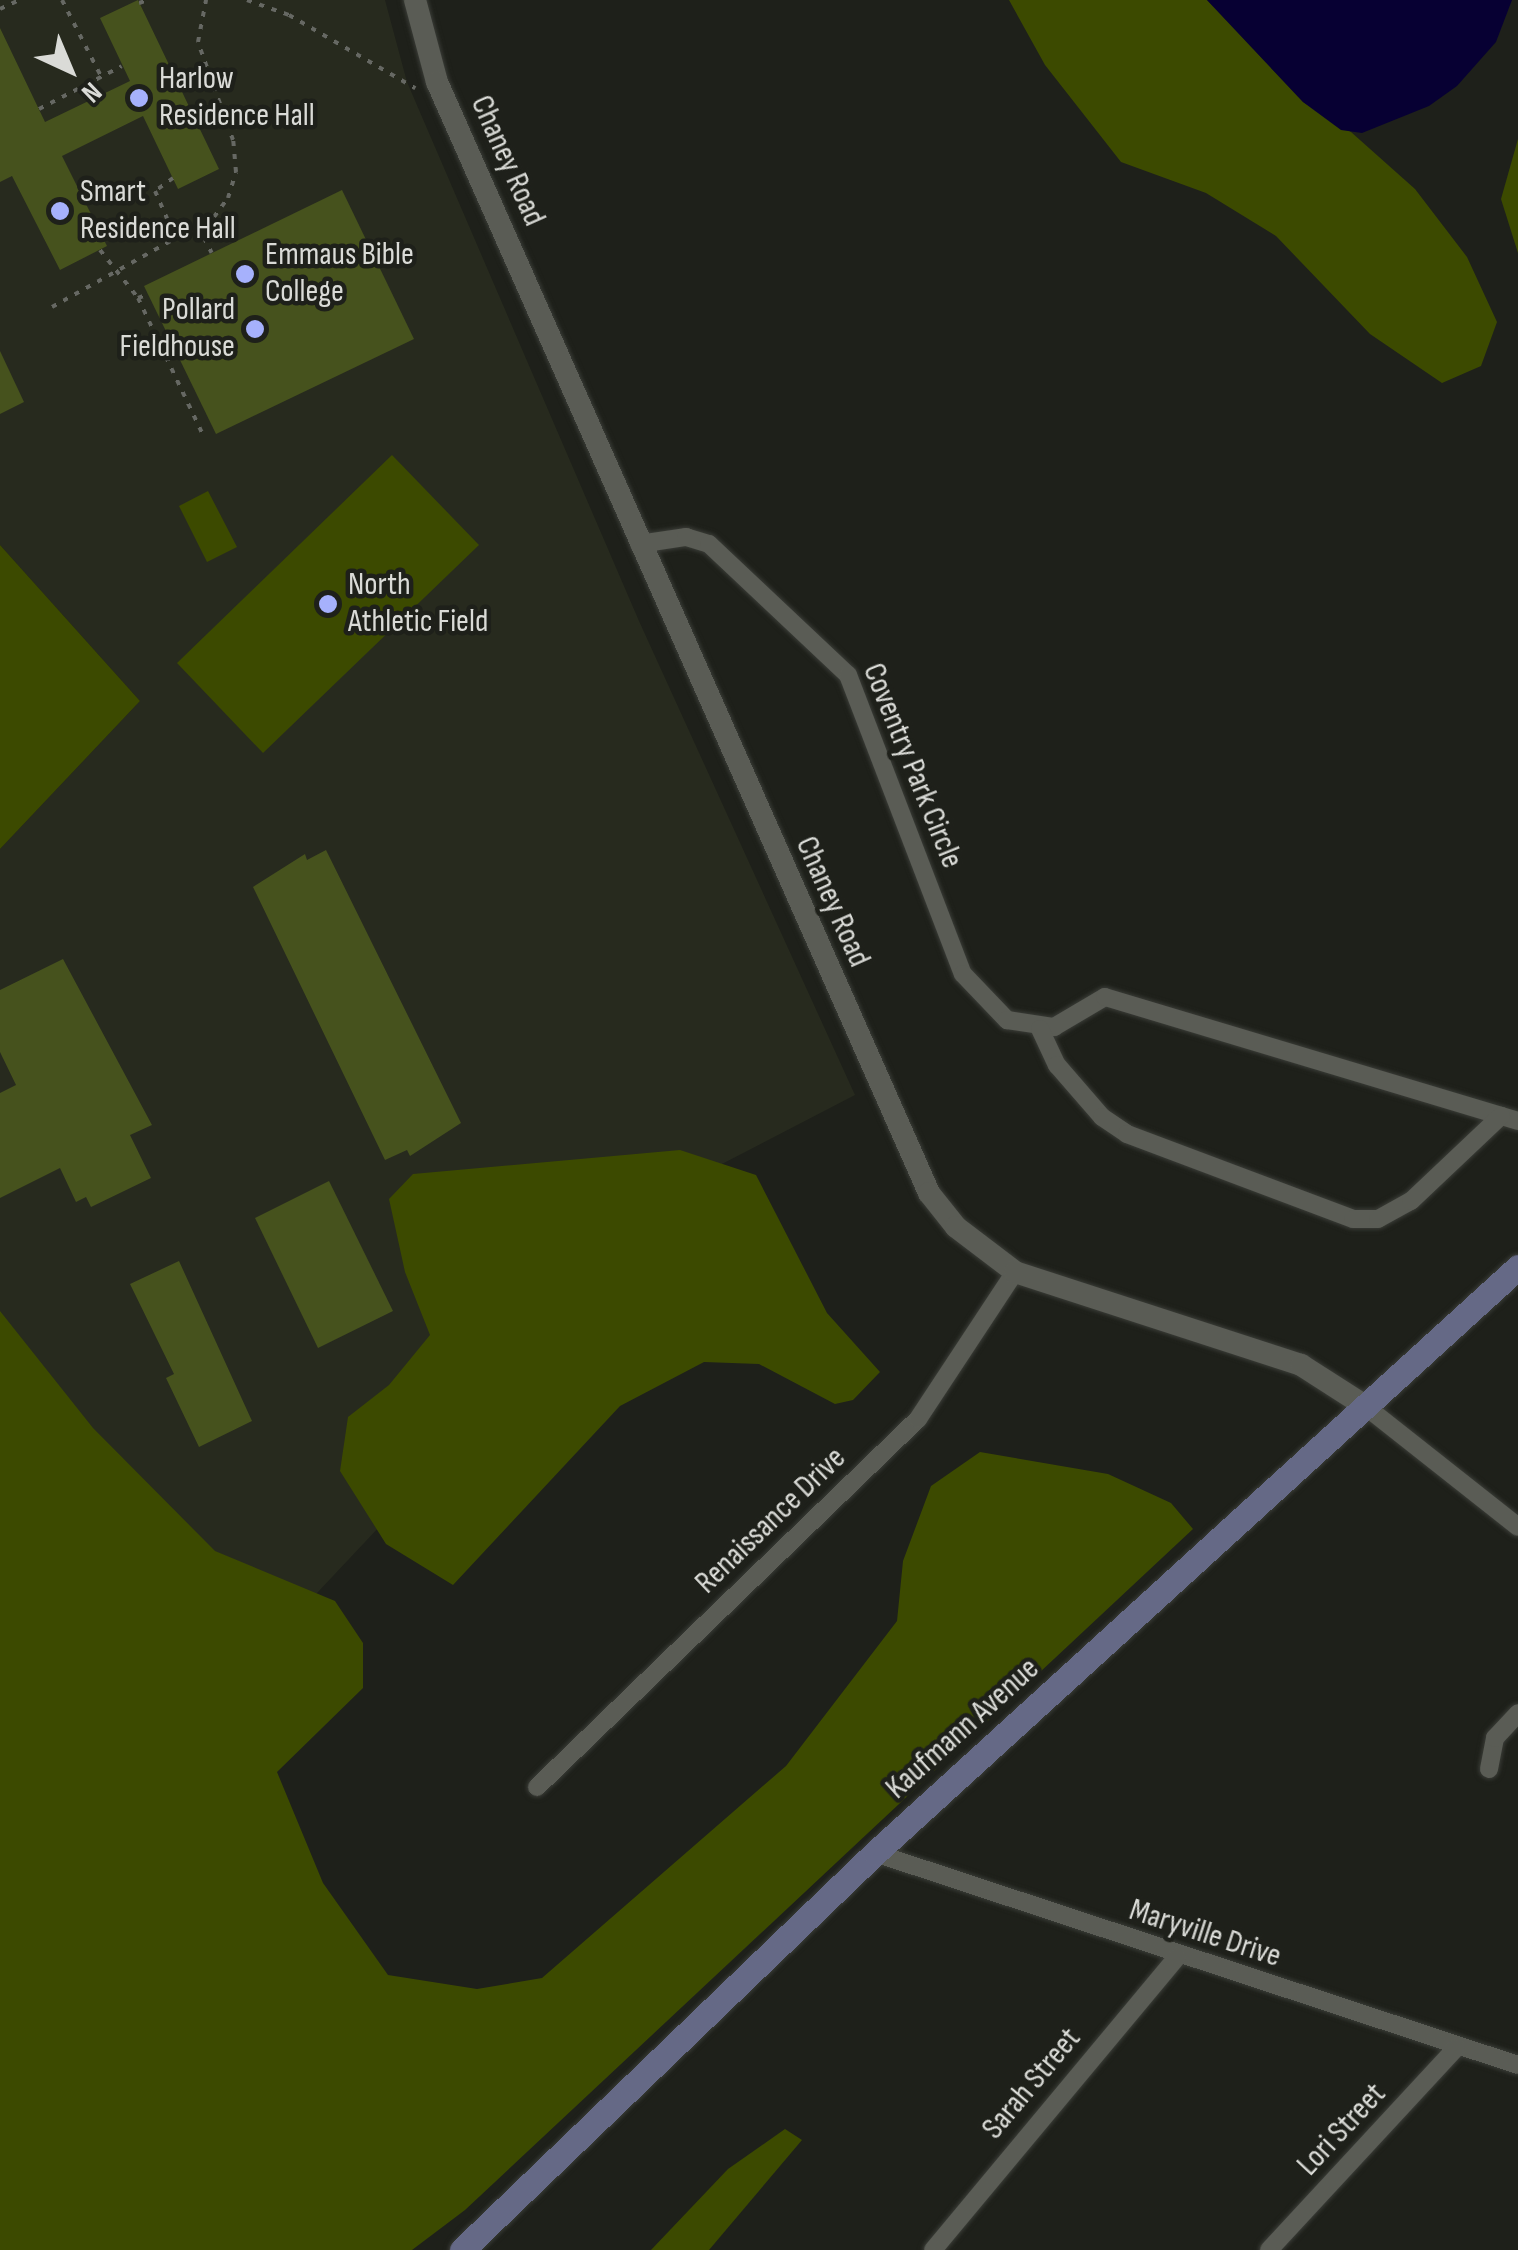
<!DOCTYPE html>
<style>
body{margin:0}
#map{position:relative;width:1518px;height:2250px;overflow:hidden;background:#1e201a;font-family:"Sofia Sans Condensed",sans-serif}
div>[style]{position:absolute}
.built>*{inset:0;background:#272a1e}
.green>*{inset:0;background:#3c4a00}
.water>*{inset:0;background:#070033}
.building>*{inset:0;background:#46521d}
.path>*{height:4px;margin-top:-2px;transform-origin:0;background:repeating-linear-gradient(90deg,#666863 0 5px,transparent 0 13px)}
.roads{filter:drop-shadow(0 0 2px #3a3c37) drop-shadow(0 0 2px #3a3c37)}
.minor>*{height:18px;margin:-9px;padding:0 9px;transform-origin:9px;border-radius:9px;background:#5a5c55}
.tertiary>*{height:22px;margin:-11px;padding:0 11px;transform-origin:11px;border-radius:11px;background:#5a5c55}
.secondary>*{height:25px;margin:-12.5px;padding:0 12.5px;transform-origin:12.5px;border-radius:12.5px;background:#656986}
.dots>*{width:28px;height:28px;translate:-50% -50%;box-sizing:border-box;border:5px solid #1e201a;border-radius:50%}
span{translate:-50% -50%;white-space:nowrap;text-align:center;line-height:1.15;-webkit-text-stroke:9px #1e201a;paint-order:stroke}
.poi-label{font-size:32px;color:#dadbd7}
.left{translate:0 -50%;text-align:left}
.right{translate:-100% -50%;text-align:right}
.street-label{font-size:32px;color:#dadbd7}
.north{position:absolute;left:20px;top:20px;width:100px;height:100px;-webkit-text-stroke:8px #1e201a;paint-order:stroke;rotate:136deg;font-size:28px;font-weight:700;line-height:40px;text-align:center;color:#dadbd7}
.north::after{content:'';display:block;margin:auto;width:35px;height:45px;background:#dadbd7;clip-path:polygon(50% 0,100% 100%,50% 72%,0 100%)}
</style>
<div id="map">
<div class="built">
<div style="clip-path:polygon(0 0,385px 0,407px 82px,639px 621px,855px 1095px,720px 1165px,252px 1662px,0 1332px,0 849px,140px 701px,0 545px)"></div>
</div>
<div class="green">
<div style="clip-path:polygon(1009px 0,1207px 0,1303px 102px,1351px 132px,1415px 189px,1467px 257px,1497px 322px,1481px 366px,1442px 383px,1370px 334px,1276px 236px,1206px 193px,1121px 162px,1045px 65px)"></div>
<div style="clip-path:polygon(1518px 139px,1518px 253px,1501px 199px)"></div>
<div style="clip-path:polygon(392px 455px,479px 545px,263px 753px,177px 663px)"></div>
<div style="clip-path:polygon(208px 491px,237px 547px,207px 562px,179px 506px)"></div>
<div style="clip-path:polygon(0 545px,140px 701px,0 849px)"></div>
<div style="clip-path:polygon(680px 1150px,756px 1175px,827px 1313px,880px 1372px,853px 1400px,835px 1404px,759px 1364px,704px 1362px,620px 1406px,453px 1585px,386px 1544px,340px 1471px,348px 1417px,389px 1385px,430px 1335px,405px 1272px,389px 1199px,413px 1174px)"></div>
<div style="clip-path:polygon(0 1311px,93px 1428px,215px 1551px,335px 1601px,363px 1643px,363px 1688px,277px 1772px,323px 1883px,388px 1975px,477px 1989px,542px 1978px,786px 1766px,897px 1621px,903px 1561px,931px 1486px,980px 1452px,1108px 1474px,1171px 1503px,1193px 1529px,465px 2210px,412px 2250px,0 2250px)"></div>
<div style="clip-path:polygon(785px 2129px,802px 2140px,709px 2250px,651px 2250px,728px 2169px)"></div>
</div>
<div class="water">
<div style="clip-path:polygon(1207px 0,1512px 0,1496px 42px,1457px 86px,1429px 106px,1362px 133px,1341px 130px,1303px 102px)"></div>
</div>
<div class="building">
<div style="clip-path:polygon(138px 0,219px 169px,178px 189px,143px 116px,62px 156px,107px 246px,60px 270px,12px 176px,0 182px,0 28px,45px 122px,130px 81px,100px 18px)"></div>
<div style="clip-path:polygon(342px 190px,414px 339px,216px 434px,144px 286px)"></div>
<div style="clip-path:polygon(0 351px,24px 402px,0 414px)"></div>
<div style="clip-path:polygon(326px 850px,461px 1123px,410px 1156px,407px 1150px,385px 1160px,253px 887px,305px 854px,307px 860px)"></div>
<div style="clip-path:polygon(63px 959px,152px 1125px,130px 1135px,151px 1178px,91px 1207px,86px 1197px,76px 1202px,60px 1168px,0 1198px,0 1093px,16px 1085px,0 1052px,0 990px)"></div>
<div style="clip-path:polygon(329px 1181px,393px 1311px,318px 1348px,255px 1218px)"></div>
<div style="clip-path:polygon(179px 1261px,252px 1421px,199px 1447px,166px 1378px,174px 1374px,130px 1284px)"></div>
</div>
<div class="path">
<div style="left:62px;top:0;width:88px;rotate:62.9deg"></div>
<div style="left:247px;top:0;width:45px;rotate:19.7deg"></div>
<div style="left:289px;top:15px;width:146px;rotate:30.1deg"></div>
<div style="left:139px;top:3px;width:9px;rotate:-18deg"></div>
<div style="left:0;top:9px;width:21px;rotate:-25deg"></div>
<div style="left:39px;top:109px;width:93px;rotate:-27.4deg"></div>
<div style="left:173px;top:178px;width:22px;rotate:144deg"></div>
<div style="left:155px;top:191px;width:52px;rotate:66.4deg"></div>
<div style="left:198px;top:226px;width:30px;rotate:63deg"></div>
<div style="left:100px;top:250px;width:61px;rotate:51.6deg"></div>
<div style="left:138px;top:298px;width:12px;rotate:-20deg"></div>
<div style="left:138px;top:298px;width:154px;rotate:64.6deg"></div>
<div style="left:52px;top:307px;width:185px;rotate:-29.1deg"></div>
<div style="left:214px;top:217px;width:24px;rotate:-54deg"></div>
<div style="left:228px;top:198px;width:27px;rotate:-73deg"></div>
<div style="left:236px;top:172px;width:32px;rotate:-95deg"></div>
<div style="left:233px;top:140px;width:104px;rotate:-109.7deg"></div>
<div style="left:198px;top:42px;width:43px;rotate:-79.2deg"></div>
</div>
<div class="roads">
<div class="minor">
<div style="left:639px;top:544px;width:48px;rotate:-8.5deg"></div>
<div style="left:686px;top:537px;width:24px;rotate:17deg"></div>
<div style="left:709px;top:544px;width:191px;rotate:43.3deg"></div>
<div style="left:848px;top:675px;width:320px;rotate:69deg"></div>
<div style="left:963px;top:974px;width:64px;rotate:46.3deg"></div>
<div style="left:1007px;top:1020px;width:48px;rotate:8.5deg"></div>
<div style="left:1054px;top:1027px;width:59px;rotate:-30.5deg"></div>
<div style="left:1105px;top:997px;width:431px;rotate:16.7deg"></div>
<div style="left:1040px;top:1029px;width:40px;rotate:65deg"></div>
<div style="left:1057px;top:1065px;width:69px;rotate:49.1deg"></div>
<div style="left:1102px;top:1117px;width:30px;rotate:34deg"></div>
<div style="left:1127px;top:1134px;width:241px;rotate:20.6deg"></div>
<div style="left:1353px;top:1219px;width:25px"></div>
<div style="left:1378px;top:1219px;width:38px;rotate:-29deg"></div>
<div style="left:1411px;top:1201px;width:124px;rotate:-43.4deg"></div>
<div style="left:1365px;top:1406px;width:195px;rotate:38.3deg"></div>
<div style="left:1489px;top:1769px;width:32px;rotate:-79deg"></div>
<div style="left:1495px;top:1738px;width:34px;rotate:-47deg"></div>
<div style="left:537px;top:1787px;width:530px;rotate:-44.01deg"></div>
<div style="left:918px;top:1419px;width:176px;rotate:-56.6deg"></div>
<div style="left:875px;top:1853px;width:677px;rotate:18.25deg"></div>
<div style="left:933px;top:2250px;width:381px;rotate:-50.2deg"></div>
<div style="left:1269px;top:2250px;width:275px;rotate:-47.2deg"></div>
</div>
<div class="tertiary">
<div style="left:415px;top:0;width:85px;rotate:75deg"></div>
<div style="left:437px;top:82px;width:1215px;rotate:66.11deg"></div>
<div style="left:929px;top:1193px;width:43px;rotate:51.5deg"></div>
<div style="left:956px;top:1227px;width:74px;rotate:37.3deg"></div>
<div style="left:1015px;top:1272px;width:301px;rotate:18deg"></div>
<div style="left:1301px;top:1365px;width:76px;rotate:32.6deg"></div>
</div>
<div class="secondary">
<div style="left:462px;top:2250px;width:573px;rotate:-43.87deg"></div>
<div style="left:875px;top:1853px;width:870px;rotate:-42.34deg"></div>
</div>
</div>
<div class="dots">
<div style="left:139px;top:98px;background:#a6b1fc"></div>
<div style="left:60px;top:211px;background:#a6b1fc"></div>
<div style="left:245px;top:274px;background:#a6b1fc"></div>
<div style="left:255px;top:329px;background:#a6b1fc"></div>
<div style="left:328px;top:604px;background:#a6b1fc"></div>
</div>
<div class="poi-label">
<span class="left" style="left:159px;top:98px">Harlow<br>Residence Hall</span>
<span class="left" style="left:80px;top:211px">Smart<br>Residence Hall</span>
<span class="left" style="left:265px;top:274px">Emmaus Bible<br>College</span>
<span class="right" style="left:235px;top:329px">Pollard<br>Fieldhouse</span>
<span class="left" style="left:348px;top:604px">North<br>Athletic Field</span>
</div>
<div class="street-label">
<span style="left:507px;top:161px;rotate:66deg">Chaney Road</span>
<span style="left:912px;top:766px;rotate:68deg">Coventry Park Circle</span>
<span style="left:832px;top:902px;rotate:66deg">Chaney Road</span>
<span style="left:771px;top:1521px;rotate:-44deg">Renaissance Drive</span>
<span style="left:963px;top:1729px;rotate:-42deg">Kaufmann Avenue</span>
<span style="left:1205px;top:1934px;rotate:18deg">Maryville Drive</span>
<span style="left:1032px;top:2084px;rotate:-50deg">Sarah Street</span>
<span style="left:1342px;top:2130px;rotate:-47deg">Lori Street</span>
</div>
<div class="north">N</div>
</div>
